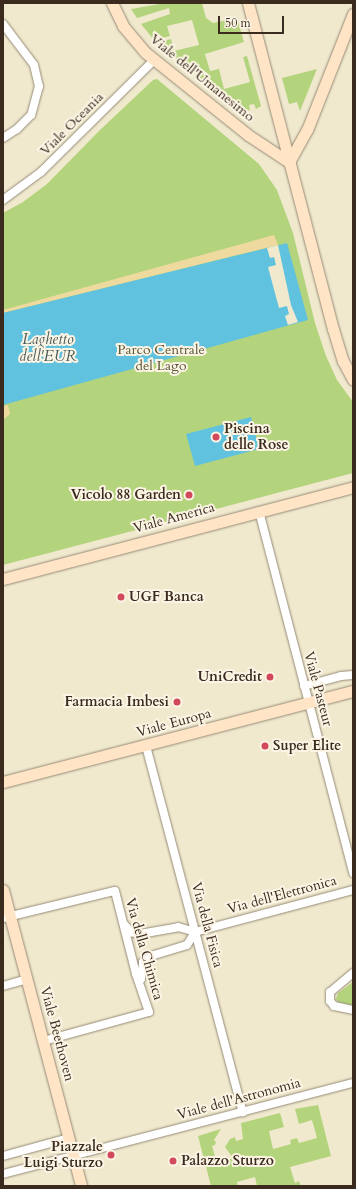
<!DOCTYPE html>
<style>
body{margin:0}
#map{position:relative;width:356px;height:1189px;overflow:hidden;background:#f0e9ce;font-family:Cardo,serif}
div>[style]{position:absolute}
.green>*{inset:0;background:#b3d47c}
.sand>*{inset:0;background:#eeda9e}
.water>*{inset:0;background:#60c2de}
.pier>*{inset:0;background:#f0e9ce}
.roads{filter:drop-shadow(0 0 1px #968a76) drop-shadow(0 0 1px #968a76)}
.street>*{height:8px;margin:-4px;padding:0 4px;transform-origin:4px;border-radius:4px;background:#fff}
.secondary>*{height:11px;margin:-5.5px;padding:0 5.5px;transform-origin:5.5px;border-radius:5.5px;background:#ffe4c6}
.dots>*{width:11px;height:11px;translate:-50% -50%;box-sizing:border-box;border:2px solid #fcf5e5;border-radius:50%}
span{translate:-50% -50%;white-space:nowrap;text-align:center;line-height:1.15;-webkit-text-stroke:4px #fcf5e5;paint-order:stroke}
.street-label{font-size:14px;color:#3b2a1e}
.park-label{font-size:14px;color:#595436}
.poi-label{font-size:14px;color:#3b2a1e;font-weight:700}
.left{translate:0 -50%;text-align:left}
.right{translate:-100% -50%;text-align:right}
.water-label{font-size:15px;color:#465858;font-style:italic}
.frame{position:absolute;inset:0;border:4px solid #3b2a1e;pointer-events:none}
.scale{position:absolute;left:218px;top:16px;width:66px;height:18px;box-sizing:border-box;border:2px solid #3b2a1e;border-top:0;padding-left:5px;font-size:12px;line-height:14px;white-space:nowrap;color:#3b2a1e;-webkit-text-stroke:3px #fcf5e5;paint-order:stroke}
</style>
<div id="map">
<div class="green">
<div style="clip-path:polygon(166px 3px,202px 3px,206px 18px,213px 23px,237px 18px,244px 42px,205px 54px,210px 71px,219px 69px,224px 89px,250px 82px,243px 57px,247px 56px,261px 106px,256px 109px,254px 104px,249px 105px,250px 110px,242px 112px,157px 43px,171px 39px,174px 51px,199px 45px,192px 20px,167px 26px,170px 36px,154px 40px,141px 24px,170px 14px,169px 8px,137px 18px,131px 9px)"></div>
<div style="clip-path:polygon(317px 69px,300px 111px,297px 102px,289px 104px,282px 78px)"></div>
<div style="clip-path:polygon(157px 79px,259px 164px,277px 190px,293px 233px,315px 323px,326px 356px,337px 380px,353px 402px,353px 473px,3px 565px,3px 213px,23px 202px,47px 184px,99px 131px,153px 80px)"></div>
<div style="clip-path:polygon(353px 982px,353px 1006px,338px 1002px,336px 999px,338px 993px)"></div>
<div style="clip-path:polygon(318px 1105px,331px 1156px,290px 1167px,295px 1183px,299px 1181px,301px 1186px,257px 1186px,255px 1177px,237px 1182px,238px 1186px,211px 1186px,198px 1136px,221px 1129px,214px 1140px,216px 1142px,215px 1145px,212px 1146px,217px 1163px,226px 1161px,233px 1158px,225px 1147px,230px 1139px,235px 1137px,236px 1141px,243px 1139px,241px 1123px,280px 1113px,284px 1127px,269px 1131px,273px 1149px,291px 1144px,290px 1140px,297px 1138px,299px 1143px,317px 1138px,312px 1120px,299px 1124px,295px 1109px)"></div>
</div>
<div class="sand">
<div style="clip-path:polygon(274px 235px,278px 245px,3px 313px,3px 310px)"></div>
<div style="clip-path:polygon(8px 405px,10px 414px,3px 420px,3px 406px)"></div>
</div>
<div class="water">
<div style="clip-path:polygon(287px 243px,308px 320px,3px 405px,3px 313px)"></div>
<div style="clip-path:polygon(251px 417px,259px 449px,195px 466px,186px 434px)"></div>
</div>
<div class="pier">
<div style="clip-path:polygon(278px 245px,291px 305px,298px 322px,288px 325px,285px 316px,289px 314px,287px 306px,279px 308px,268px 267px,276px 265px,274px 257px,270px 258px,267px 248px)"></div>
</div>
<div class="roads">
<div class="street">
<div style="left:3px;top:24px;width:51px;rotate:52.9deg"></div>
<div style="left:34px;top:65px;width:22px;rotate:77deg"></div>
<div style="left:39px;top:86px;width:30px;rotate:105deg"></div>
<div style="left:31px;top:115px;width:20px;rotate:135deg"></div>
<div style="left:17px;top:129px;width:17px;rotate:147deg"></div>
<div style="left:3px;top:200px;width:47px;rotate:-36.4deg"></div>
<div style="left:41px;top:172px;width:159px;rotate:-44.7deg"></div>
<div style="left:259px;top:511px;width:374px;rotate:75.4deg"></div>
<div style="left:304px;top:686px;width:38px;rotate:-15deg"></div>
<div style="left:341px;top:676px;width:12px;rotate:-5deg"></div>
<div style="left:146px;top:746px;width:379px;rotate:75.2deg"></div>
<div style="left:3px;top:918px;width:115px;rotate:-13.6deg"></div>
<div style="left:115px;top:891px;width:86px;rotate:75.8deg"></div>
<div style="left:136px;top:974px;width:40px;rotate:71.1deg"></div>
<div style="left:149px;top:1012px;width:109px;rotate:164.6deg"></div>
<div style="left:124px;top:924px;width:11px;rotate:49deg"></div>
<div style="left:131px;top:932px;width:9px;rotate:13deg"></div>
<div style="left:140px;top:934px;width:39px;rotate:-10deg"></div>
<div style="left:178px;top:927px;width:18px;rotate:16deg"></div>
<div style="left:195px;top:932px;width:163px;rotate:-14.9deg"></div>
<div style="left:353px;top:973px;width:30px;rotate:140deg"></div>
<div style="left:330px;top:992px;width:9px;rotate:90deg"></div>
<div style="left:330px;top:1001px;width:6px;rotate:51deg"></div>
<div style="left:334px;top:1006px;width:19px;rotate:12deg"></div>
<div style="left:141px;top:979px;width:17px;rotate:-83deg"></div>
<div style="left:143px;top:962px;width:13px;rotate:-32deg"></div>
<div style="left:154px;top:955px;width:34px;rotate:-17deg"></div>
<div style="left:187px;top:945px;width:15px;rotate:-58deg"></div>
<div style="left:3px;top:986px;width:25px;rotate:-16deg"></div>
<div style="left:3px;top:1156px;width:68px;rotate:-15.3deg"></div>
<div style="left:3px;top:1174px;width:362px;rotate:-14.6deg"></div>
</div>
<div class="secondary">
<div style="left:112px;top:3px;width:25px;rotate:64deg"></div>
<div style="left:123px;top:26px;width:35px;rotate:50deg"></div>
<div style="left:146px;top:53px;width:131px;rotate:38.8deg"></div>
<div style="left:248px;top:135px;width:49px;rotate:33.4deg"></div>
<div style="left:248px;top:3px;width:337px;rotate:75.4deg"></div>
<div style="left:333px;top:329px;width:34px;rotate:73deg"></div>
<div style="left:343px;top:361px;width:21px;rotate:62deg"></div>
<div style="left:289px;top:162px;width:37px;rotate:-61deg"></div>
<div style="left:307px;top:130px;width:125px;rotate:-68.4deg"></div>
<div style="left:3px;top:579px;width:362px;rotate:-14.7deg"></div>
<div style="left:3px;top:782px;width:362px;rotate:-14.6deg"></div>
<div style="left:3px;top:890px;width:306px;rotate:75.2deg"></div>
</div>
</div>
<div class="dots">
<div style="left:216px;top:437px;background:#d1495b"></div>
<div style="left:189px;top:495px;background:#d1495b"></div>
<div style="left:121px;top:597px;background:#d1495b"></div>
<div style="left:270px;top:677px;background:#d1495b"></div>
<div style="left:177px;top:702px;background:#d1495b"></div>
<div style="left:265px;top:746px;background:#d1495b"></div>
<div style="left:111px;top:1155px;background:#d1495b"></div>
<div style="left:173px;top:1161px;background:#d1495b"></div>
</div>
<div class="street-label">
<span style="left:202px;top:78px;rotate:39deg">Viale dell'Umanesimo</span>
<span style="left:72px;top:124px;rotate:-45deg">Viale Oceania</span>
<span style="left:174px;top:518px;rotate:-15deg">Viale America</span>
<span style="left:318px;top:689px;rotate:75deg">Viale Pasteur</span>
<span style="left:174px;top:723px;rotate:-15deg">Viale Europa</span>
<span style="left:282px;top:895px;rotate:-15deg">Via dell'Elettronica</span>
<span style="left:207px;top:925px;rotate:75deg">Via della Fisica</span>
<span style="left:144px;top:949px;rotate:74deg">Via della Chimica</span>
<span style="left:57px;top:1034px;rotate:75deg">Viale Beethoven</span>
<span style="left:239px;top:1099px;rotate:-15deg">Viale dell'Astronomia</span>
</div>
<div class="park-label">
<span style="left:161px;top:358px">Parco Centrale<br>del Lago</span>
</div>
<div class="poi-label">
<span class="left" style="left:224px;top:437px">Piscina<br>delle Rose</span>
<span class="right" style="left:181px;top:495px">Vicolo 88 Garden</span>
<span class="left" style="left:129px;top:597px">UGF Banca</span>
<span class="right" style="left:262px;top:677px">UniCredit</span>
<span class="right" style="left:169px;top:702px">Farmacia Imbesi</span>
<span class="left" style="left:273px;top:746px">Super Elite</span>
<span class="right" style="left:103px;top:1155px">Piazzale<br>Luigi Sturzo</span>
<span class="left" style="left:181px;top:1161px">Palazzo Sturzo</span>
</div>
<div class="water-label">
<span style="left:48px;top:348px">Laghetto<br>dell'EUR</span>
</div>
<div class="frame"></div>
<div class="scale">50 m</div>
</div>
